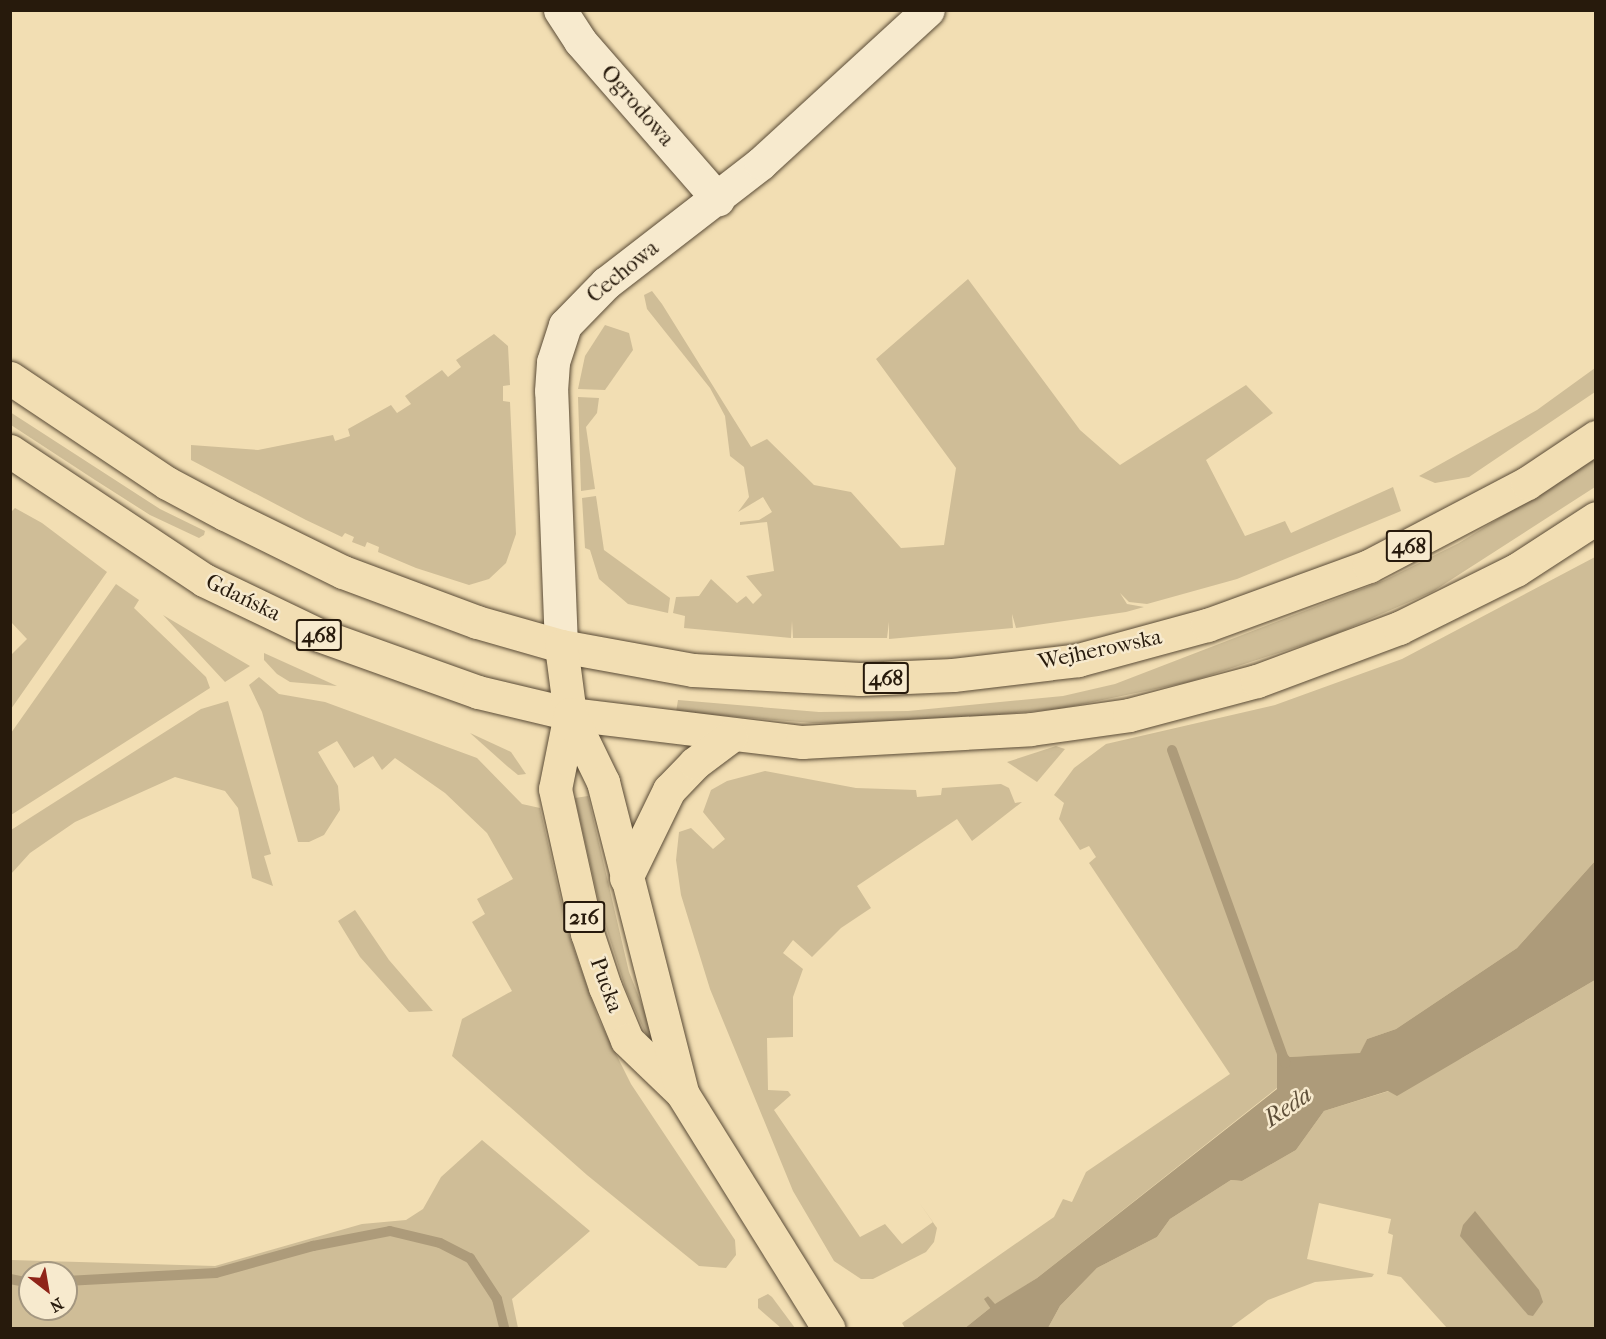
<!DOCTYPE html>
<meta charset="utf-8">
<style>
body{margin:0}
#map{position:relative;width:1606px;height:1339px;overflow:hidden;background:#f2deb3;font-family:"IM FELL French Canon",serif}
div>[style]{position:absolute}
.green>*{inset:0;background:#cfbd97}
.water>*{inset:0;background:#ad9b7a}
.stream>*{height:10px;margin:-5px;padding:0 5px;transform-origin:5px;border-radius:5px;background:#ad9b7a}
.roads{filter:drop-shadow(0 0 2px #5a4b36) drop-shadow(0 0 2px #5a4b36)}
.minor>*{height:33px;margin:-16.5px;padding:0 16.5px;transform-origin:16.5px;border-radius:16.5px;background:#f7eace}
.primary>*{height:33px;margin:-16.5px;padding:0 16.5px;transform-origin:16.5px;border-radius:16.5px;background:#f2deb3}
span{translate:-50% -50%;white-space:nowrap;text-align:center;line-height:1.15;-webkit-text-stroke:5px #f7eace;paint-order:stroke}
.shield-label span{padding:2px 4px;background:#f7eace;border:2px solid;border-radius:4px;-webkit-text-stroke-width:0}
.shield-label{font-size:21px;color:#271a0c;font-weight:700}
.street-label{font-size:22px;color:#271a0c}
.water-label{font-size:24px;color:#5d4e38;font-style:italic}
.frame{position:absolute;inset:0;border:12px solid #271a0c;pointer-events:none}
.north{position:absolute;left:18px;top:1261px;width:60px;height:60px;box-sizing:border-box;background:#f7eace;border:2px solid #a49780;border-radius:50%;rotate:149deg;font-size:16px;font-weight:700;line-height:24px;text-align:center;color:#271a0c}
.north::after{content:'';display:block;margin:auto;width:21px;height:27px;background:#8f2418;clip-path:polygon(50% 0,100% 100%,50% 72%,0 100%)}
</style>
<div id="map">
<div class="green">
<div style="clip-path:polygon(968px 279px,1080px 430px,1120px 465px,1246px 385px,1273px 413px,1206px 460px,1245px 536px,1285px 521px,1291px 533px,1393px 487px,1401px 511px,1237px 579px,1147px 604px,1129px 602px,1120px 593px,1127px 604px,1144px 607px,1126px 612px,1016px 628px,1012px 614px,1013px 628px,889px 639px,889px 622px,887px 638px,793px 638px,792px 621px,791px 638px,684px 628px,685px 616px,673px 613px,676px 597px,699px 596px,711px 579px,737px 603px,746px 596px,753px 604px,762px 595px,746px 576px,774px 571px,767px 522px,740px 525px,740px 522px,759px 520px,772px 512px,763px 497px,738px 512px,749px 497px,744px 467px,730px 456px,725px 416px,710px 388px,647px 309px,644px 295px,652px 291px,662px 304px,751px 447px,767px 439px,814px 485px,851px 492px,901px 548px,944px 545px,956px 468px,876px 359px)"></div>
<div style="clip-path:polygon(605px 325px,629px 333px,633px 350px,605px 390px,578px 389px,585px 356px)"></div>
<div style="clip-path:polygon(494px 334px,508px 346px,510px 385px,503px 386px,503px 401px,510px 402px,516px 534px,506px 563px,489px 579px,469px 585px,416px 568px,378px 552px,379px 547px,367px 542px,365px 547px,352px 542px,354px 537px,345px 533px,342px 537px,306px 520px,191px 460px,191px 445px,258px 450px,333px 435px,335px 441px,350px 436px,348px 429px,391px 405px,397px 413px,411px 404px,405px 396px,442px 370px,448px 377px,461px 367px,456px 360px)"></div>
<div style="clip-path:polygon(1595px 368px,1595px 392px,1469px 477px,1435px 483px,1419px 476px,1537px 410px)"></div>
<div style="clip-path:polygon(578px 397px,599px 398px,597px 413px,586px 427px,595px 489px,581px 491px)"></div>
<div style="clip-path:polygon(10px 412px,160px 509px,205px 531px,204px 535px,199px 538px,150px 515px,95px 480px,11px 425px)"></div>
<div style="clip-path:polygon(1595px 459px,1595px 487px,1432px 592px,1331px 636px,1189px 682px,1059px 709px,902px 723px,813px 723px,676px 712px,678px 700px,819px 712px,908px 711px,1063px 696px,1115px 684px,1385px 580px,1459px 543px)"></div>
<div style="clip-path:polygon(596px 496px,604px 550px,670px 598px,668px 613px,628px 604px,599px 579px,590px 550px,585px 548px,582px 498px)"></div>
<div style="clip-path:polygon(15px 508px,42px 523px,107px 572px,11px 709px,11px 655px,27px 639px,11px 622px,10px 513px)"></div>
<div style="clip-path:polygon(1595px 557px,1595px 861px,1517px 948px,1396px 1029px,1367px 1039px,1360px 1054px,1290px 1057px,1281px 1048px,1175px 750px,1170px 751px,1277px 1054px,1277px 1088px,1037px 1278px,995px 1305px,988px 1296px,985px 1299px,990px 1308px,965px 1328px,905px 1328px,902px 1323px,1054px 1217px,1063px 1199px,1072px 1202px,1086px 1172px,1230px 1074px,1089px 863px,1096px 857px,1089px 846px,1080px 850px,1059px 819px,1064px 803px,1054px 795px,1074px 768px,1106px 744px,1275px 705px,1402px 659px)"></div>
<div style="clip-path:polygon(116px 584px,139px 600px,134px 608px,206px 677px,210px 688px,11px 815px,11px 733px)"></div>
<div style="clip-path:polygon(163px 615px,190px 631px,250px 666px,225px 682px)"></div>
<div style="clip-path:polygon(264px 653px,337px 686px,290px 682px,277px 674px,264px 660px)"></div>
<div style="clip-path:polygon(259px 677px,279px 694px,325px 702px,477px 758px,522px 804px,540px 808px,568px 932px,598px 1018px,631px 1084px,735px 1240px,736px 1255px,726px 1268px,699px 1266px,587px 1175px,452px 1056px,462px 1019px,512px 991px,472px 922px,485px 914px,477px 899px,513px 879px,487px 833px,445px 793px,395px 758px,382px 770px,373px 756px,354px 768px,337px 741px,318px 752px,338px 786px,340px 810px,324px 835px,309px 842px,298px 842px,262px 712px,249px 685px)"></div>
<div style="clip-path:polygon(228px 701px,271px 854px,264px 856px,273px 886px,252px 878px,238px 808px,225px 791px,175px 777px,75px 822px,30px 853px,11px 874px,11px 830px,201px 709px)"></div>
<div style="clip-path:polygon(470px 733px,511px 752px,526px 774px,518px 775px,507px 766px)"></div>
<div style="clip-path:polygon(1056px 746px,1065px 749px,1037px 782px,1007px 762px)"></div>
<div style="clip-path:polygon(765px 771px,856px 788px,916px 790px,917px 797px,941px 795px,942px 788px,1001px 784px,1009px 788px,1015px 803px,1022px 802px,972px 841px,957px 819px,857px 886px,871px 908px,841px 928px,812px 957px,793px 940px,783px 953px,803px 969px,793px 997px,793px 1037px,767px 1038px,768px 1090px,788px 1091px,791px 1095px,774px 1110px,860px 1237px,885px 1224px,902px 1244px,933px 1222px,918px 1201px,937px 1228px,934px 1242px,926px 1252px,873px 1279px,861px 1279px,834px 1261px,793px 1191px,710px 989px,681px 895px,676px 860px,679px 832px,691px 828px,713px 849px,725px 839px,703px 812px,711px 790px,727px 781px)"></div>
<div style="clip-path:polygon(588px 796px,629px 972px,656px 1040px,650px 1043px,626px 990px,601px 911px,575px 798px)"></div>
<div style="clip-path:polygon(355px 910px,389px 960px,433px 1011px,409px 1012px,360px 957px,338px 921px)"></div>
<div style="clip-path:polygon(1595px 980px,1595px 1328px,1447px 1328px,1401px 1277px,1387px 1274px,1393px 1235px,1388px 1233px,1391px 1219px,1319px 1203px,1307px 1259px,1374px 1274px,1372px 1277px,1315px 1282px,1268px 1300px,1230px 1328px,1048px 1328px,1060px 1306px,1097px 1268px,1157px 1237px,1170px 1219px,1231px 1180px,1242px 1181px,1296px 1150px,1324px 1111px,1389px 1091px,1462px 1058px)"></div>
<div style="clip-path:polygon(evenodd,482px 1140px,590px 1231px,512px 1299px,518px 1328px,11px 1328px,11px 1260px,215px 1266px,362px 1224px,406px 1220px,423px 1209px,441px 1177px,482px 1140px,30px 1273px,66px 1273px,66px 1309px,30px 1309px,30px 1273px)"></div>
<div style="clip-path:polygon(768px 1294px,772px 1297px,795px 1328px,781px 1328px,758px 1308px,758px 1299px)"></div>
</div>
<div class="water">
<div style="clip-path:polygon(1595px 861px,1595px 980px,1397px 1096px,1388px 1091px,1324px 1111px,1296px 1150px,1242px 1181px,1231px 1180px,1170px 1219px,1157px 1237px,1097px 1268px,1060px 1306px,1048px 1328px,965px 1328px,990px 1308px,984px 1299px,988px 1296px,995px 1304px,1037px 1278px,1277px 1089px,1277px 1054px,1281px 1048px,1290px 1057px,1360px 1053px,1367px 1039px,1396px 1029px,1517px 948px)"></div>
<div style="clip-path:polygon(1475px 1211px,1539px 1290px,1543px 1302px,1533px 1316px,1528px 1315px,1460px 1236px,1463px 1225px)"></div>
</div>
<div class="stream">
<div style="left:1172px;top:750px;width:333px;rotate:70.1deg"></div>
<div style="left:10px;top:1279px;width:20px;rotate:11deg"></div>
<div style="left:66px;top:1281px;width:150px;rotate:-3.1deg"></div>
<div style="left:216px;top:1273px;width:101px;rotate:-15.6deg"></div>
<div style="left:313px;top:1246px;width:78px;rotate:-11deg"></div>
<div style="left:390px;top:1231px;width:51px;rotate:13.5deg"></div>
<div style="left:440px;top:1243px;width:34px;rotate:27deg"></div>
<div style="left:470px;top:1258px;width:49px;rotate:56.6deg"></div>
<div style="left:497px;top:1299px;width:30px;rotate:76deg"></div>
</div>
<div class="roads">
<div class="minor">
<div style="left:560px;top:10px;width:37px;rotate:57deg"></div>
<div style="left:580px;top:41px;width:210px;rotate:48.9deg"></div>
<div style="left:561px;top:646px;width:255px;rotate:-92.2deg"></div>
<div style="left:551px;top:391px;width:29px;rotate:-86deg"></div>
<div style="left:553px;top:362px;width:39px;rotate:-72deg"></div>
<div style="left:565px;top:325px;width:59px;rotate:-45.7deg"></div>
<div style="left:606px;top:283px;width:196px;rotate:-37.7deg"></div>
<div style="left:761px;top:163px;width:226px;rotate:-42.5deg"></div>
</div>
<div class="primary">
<div style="left:10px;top:378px;width:189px;rotate:33.8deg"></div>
<div style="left:167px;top:483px;width:66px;rotate:28.1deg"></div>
<div style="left:225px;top:514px;width:131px;rotate:26.2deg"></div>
<div style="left:343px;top:572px;width:143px;rotate:20.5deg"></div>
<div style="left:477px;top:622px;width:87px;rotate:15.9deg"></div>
<div style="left:561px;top:646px;width:134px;rotate:10.3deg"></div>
<div style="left:693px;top:670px;width:167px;rotate:3.1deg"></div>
<div style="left:860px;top:679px;width:93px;rotate:-2.5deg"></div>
<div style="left:953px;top:675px;width:126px;rotate:-6.8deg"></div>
<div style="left:1078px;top:660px;width:134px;rotate:-15.2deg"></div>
<div style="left:1207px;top:625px;width:172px;rotate:-20deg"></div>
<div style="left:1369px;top:566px;width:178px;rotate:-27.7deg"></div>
<div style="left:1527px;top:483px;width:83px;rotate:-33.7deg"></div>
<div style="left:10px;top:451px;width:233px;rotate:33.6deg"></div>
<div style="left:204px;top:580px;width:127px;rotate:25.6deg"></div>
<div style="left:319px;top:635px;width:169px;rotate:19.7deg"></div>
<div style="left:478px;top:692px;width:95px;rotate:13.4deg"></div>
<div style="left:570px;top:714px;width:234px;rotate:6.9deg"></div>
<div style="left:802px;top:742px;width:229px;rotate:-3.2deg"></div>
<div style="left:1031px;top:729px;width:99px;rotate:-8.1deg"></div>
<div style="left:1129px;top:715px;width:132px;rotate:-14.9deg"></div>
<div style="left:1257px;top:681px;width:152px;rotate:-20.5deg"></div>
<div style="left:1399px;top:628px;width:131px;rotate:-26.4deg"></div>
<div style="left:1516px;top:570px;width:95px;rotate:-33deg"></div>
<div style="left:561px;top:646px;width:69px;rotate:82.5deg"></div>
<div style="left:570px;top:714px;width:76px;rotate:101.3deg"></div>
<div style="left:555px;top:789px;width:148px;rotate:77.5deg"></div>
<div style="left:587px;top:933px;width:57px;rotate:71.6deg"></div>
<div style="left:605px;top:987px;width:57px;rotate:67.5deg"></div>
<div style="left:627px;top:1040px;width:76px;rotate:43.9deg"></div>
<div style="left:682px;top:1093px;width:277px;rotate:58.1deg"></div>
<div style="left:570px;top:714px;width:76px;rotate:64.1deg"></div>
<div style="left:603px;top:782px;width:321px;rotate:75.7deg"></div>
<div style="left:626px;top:878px;width:98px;rotate:-64deg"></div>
<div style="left:669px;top:790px;width:37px;rotate:-46deg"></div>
<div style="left:695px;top:763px;width:45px;rotate:-36.9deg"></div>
</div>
</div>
<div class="shield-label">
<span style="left:1409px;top:546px">468</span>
<span style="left:319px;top:635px">468</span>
<span style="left:886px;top:678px">468</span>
<span style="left:584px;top:917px">216</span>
</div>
<div class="street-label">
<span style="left:637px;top:106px;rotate:49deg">Ogrodowa</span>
<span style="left:623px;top:272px;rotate:-39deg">Cechowa</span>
<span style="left:243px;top:598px;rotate:26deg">Gdańska</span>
<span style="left:1100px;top:650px;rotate:-12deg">Wejherowska</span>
<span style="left:606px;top:985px;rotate:70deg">Pucka</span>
</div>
<div class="water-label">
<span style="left:1288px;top:1107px;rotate:-34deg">Reda</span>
</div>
<div class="frame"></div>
<div class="north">N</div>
</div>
